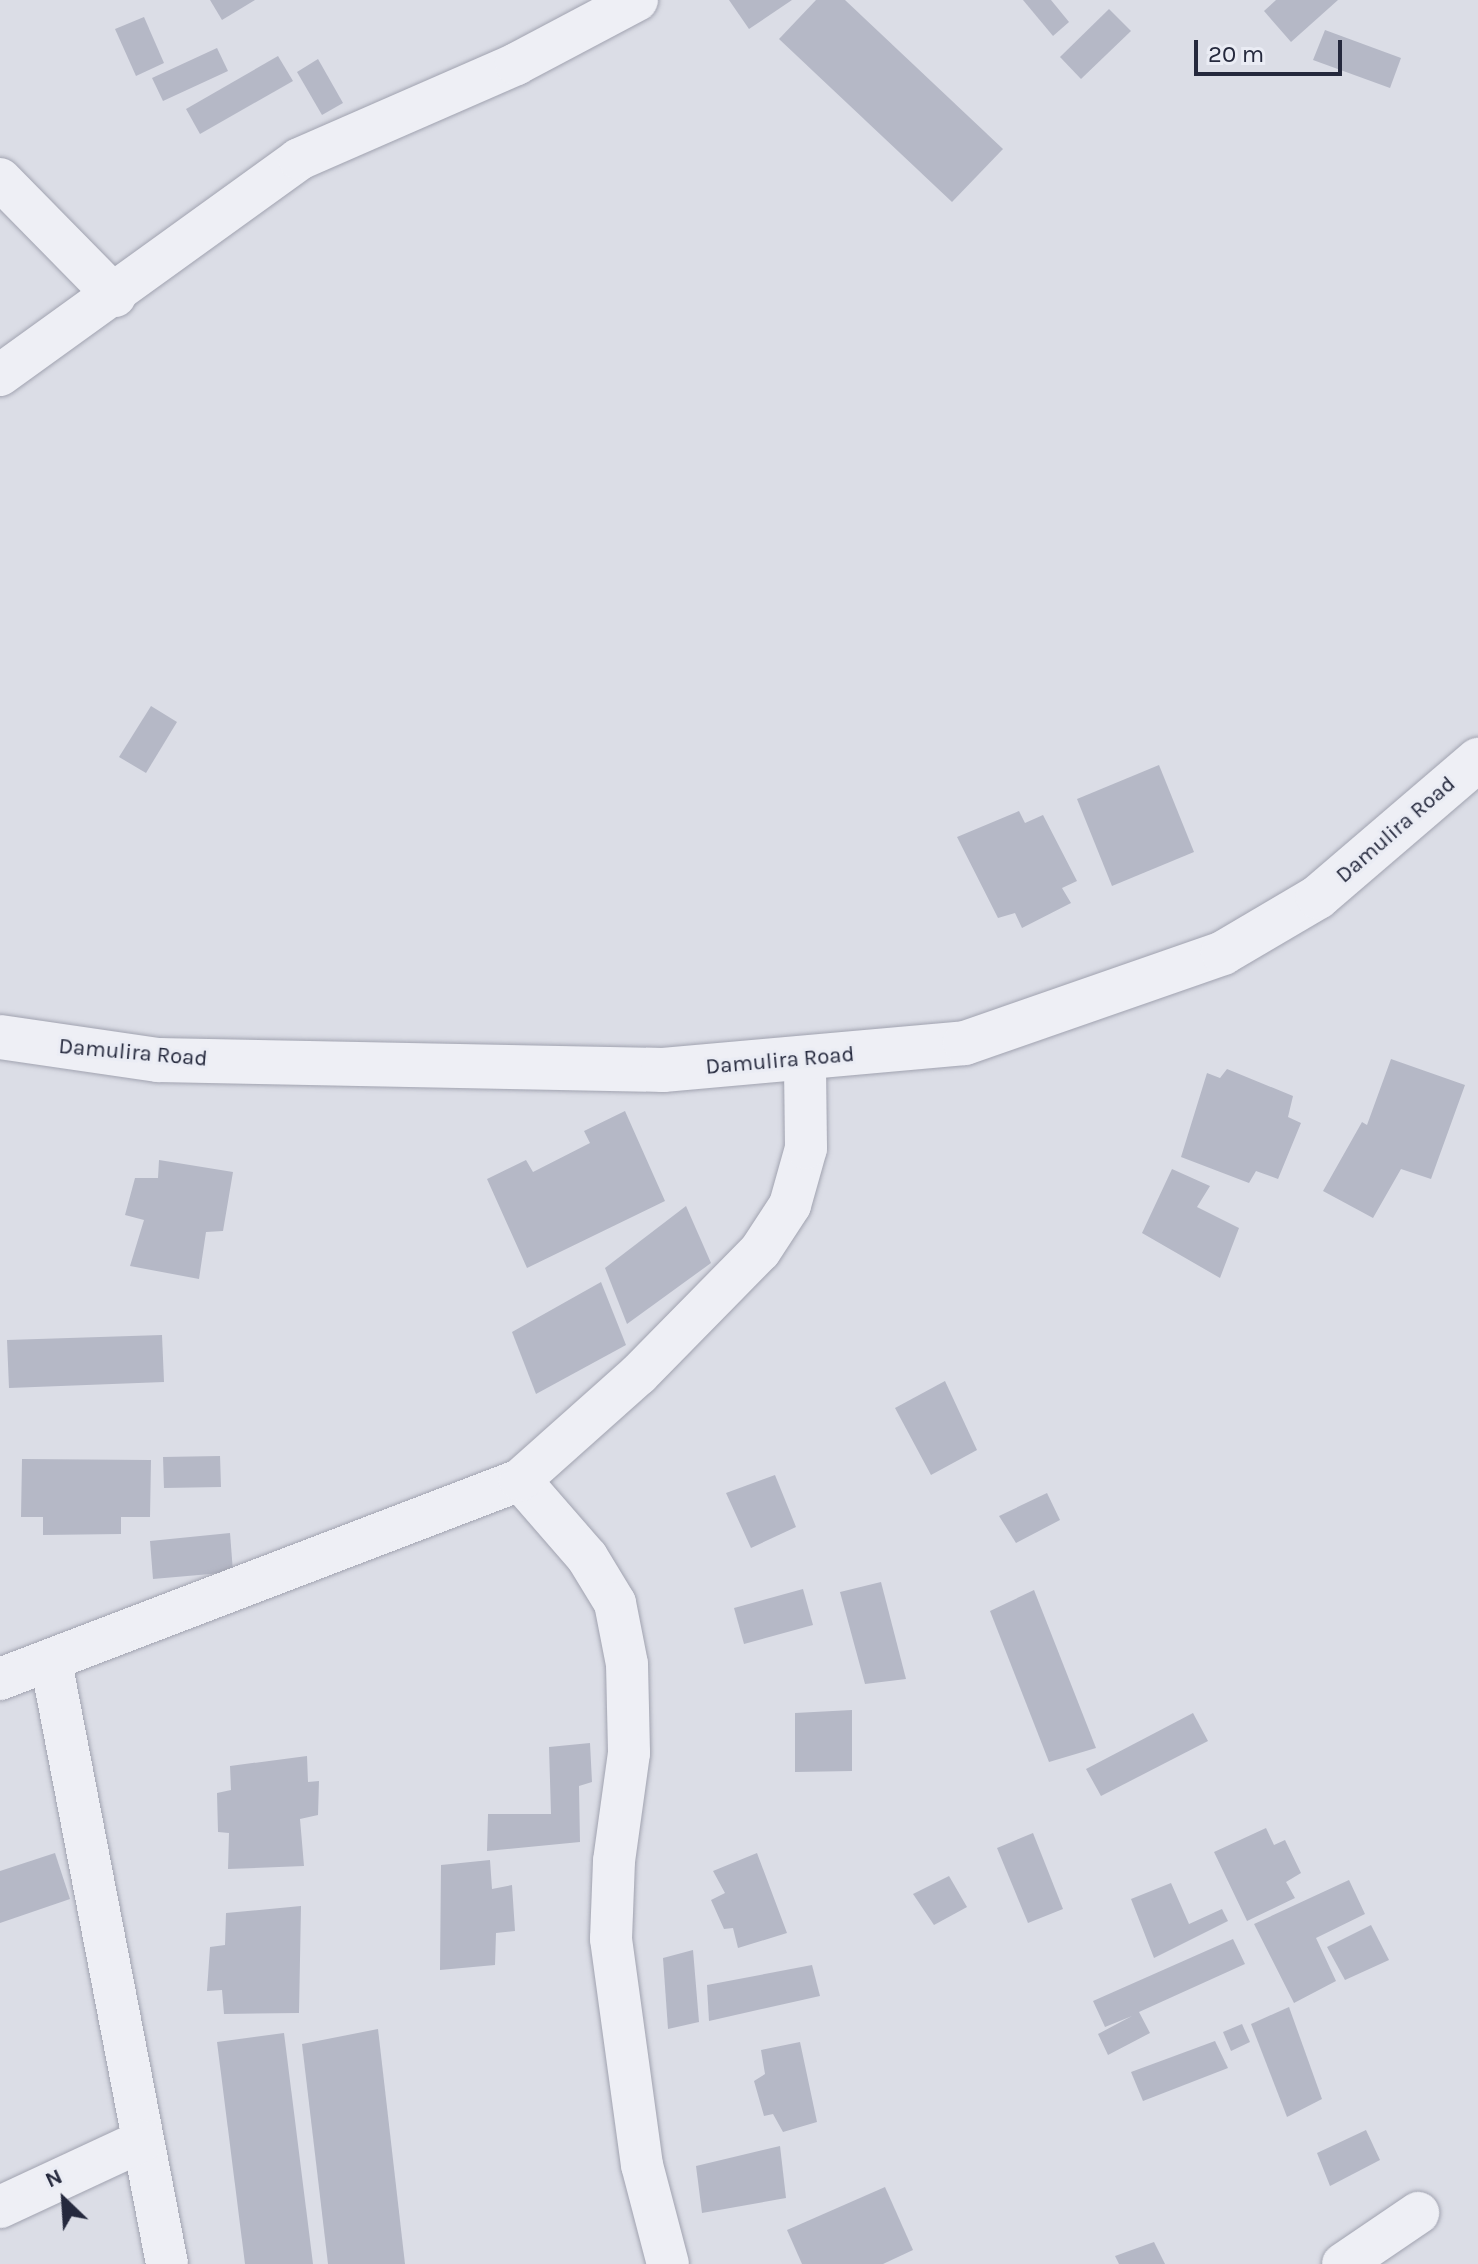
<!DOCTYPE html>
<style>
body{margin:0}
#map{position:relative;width:1478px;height:2264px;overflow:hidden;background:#dbdde6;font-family:Karla,sans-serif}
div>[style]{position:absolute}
.building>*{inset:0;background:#b5b8c6}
.roads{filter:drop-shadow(0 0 2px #a1a3b0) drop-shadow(0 0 2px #a1a3b0)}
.minor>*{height:42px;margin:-21px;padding:0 21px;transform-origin:21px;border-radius:21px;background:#eeeff5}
.tertiary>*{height:44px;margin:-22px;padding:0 22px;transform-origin:22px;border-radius:22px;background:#eeeff5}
span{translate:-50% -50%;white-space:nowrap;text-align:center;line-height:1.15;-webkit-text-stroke:6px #eaecf4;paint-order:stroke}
.street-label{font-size:22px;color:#25293d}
.north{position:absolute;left:24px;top:2160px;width:80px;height:80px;-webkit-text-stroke:6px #eaecf4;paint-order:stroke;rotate:335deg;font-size:22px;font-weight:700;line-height:32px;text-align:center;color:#25293d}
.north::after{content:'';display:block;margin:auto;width:28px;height:36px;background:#25293d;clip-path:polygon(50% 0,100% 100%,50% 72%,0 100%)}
.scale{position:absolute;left:1194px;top:40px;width:148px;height:36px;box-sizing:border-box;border:4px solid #25293d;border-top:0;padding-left:10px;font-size:24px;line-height:28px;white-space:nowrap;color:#25293d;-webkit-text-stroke:6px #eaecf4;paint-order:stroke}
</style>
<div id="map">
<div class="building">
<div style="clip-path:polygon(210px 0,255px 0,222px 20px)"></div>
<div style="clip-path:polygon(729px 0,792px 0,749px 29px)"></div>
<div style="clip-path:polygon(816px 0,845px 0,1003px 149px,952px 202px,779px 39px)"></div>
<div style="clip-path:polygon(1023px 0,1051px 0,1069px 22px,1053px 36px)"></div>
<div style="clip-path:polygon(1276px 0,1338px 0,1291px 42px,1264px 11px)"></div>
<div style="clip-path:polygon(1109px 9px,1131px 31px,1081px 79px,1060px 57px)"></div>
<div style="clip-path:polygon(144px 17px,164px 63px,136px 76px,115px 29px)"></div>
<div style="clip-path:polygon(1325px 30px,1401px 58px,1390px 88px,1313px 60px)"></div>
<div style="clip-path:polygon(217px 48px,228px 71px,163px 101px,152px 78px)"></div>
<div style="clip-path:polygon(278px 56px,293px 81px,200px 134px,186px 109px)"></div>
<div style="clip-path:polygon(318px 59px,343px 103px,322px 115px,297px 72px)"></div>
<div style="clip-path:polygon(151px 706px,177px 722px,146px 773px,119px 757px)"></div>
<div style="clip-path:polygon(1159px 765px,1194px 852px,1112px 886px,1077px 799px)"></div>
<div style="clip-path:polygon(1019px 811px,1025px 823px,1043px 815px,1077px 881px,1062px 888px,1071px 903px,1022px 928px,1015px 913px,998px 918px,957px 837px)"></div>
<div style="clip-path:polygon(1391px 1059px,1465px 1085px,1431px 1179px,1401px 1169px,1373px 1218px,1323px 1191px,1362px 1122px,1367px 1125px)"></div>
<div style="clip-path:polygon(1227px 1069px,1293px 1096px,1288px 1117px,1301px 1123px,1278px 1179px,1256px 1171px,1249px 1183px,1181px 1157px,1207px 1073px,1220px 1078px)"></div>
<div style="clip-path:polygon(625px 1111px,665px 1201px,527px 1268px,487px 1179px,526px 1160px,533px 1172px,590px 1143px,584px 1131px)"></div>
<div style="clip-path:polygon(159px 1160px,233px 1172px,223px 1231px,206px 1232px,199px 1279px,130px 1266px,144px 1220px,125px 1215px,135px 1178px,158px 1178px)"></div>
<div style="clip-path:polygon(1172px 1169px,1210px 1186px,1197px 1207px,1239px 1228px,1220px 1278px,1142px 1233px)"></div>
<div style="clip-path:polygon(686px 1206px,711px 1263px,627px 1324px,605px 1268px)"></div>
<div style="clip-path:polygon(601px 1282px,626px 1345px,536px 1394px,512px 1332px)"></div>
<div style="clip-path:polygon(162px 1335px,164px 1382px,9px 1388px,7px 1340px)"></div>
<div style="clip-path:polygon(945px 1381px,977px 1450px,931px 1475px,895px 1408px)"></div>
<div style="clip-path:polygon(220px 1456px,221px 1487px,164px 1488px,163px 1457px)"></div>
<div style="clip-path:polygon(22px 1459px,151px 1460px,150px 1517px,121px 1517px,121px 1534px,43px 1535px,43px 1517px,21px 1517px)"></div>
<div style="clip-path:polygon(775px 1475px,796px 1527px,751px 1548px,726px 1493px)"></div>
<div style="clip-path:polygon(1047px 1493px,1060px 1520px,1016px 1543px,999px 1516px)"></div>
<div style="clip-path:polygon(230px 1533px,233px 1572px,153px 1579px,150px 1541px)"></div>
<div style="clip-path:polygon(881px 1582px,906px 1679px,865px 1684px,840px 1592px)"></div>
<div style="clip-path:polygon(803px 1589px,813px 1625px,744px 1644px,734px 1608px)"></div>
<div style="clip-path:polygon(1034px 1590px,1096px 1748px,1049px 1762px,990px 1611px)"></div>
<div style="clip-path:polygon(852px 1710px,852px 1771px,795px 1772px,795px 1713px)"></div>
<div style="clip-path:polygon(1193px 1713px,1208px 1741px,1101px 1796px,1086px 1769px)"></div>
<div style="clip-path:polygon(590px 1743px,592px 1782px,579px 1786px,580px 1842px,487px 1851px,488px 1814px,551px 1814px,549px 1747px)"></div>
<div style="clip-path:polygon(307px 1756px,308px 1782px,319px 1781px,318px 1815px,300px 1819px,304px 1866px,228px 1869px,229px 1833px,218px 1832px,217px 1793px,231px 1790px,230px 1766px)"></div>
<div style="clip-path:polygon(1266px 1828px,1274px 1845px,1285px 1840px,1301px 1873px,1286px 1882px,1295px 1898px,1247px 1921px,1214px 1852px)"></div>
<div style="clip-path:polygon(1033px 1833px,1063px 1909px,1028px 1923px,997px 1848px)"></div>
<div style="clip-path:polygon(55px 1853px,70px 1899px,0 1923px,0 1871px)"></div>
<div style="clip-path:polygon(757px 1853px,787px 1933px,738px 1948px,733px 1928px,724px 1929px,711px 1900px,725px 1893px,713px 1871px)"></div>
<div style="clip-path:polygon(490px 1860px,492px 1889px,512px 1885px,515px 1931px,496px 1933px,495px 1965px,440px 1970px,441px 1865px)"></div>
<div style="clip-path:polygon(949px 1876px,967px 1907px,934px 1925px,913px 1894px)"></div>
<div style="clip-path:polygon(1349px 1880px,1365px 1914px,1316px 1938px,1336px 1981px,1294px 2003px,1254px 1924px)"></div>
<div style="clip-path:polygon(1171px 1883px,1189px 1924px,1222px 1909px,1228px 1921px,1154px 1958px,1131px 1899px)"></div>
<div style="clip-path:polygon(301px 1906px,299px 2013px,224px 2014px,222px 1990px,207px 1991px,210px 1947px,225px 1945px,226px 1913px)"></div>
<div style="clip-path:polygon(1371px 1925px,1389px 1960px,1345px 1980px,1327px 1947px)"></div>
<div style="clip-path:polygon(1233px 1939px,1245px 1964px,1139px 2012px,1150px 2033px,1108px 2055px,1098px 2034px,1132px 2016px,1105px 2027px,1093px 2001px)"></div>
<div style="clip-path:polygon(693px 1950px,699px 2022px,668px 2029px,663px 1958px)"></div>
<div style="clip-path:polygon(812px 1965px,820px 1996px,709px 2021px,707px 1985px)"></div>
<div style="clip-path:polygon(1289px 2007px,1322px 2099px,1287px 2117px,1251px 2024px)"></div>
<div style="clip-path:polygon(1242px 2024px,1250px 2042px,1231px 2051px,1223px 2032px)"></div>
<div style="clip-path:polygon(378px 2029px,405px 2264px,328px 2264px,302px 2044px)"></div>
<div style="clip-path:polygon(284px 2033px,313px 2264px,245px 2264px,217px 2042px)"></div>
<div style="clip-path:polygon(1215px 2041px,1228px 2068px,1143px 2101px,1131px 2072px)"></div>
<div style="clip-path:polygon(800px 2042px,817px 2122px,783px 2132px,773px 2114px,764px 2116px,754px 2081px,765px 2074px,761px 2050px)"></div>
<div style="clip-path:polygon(1366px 2130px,1380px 2160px,1330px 2186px,1317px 2153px)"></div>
<div style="clip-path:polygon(780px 2146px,786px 2198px,702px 2213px,696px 2166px)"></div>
<div style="clip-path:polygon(885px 2187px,913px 2250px,883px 2264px,802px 2264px,787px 2230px)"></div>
<div style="clip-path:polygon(1154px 2242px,1165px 2264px,1119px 2264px,1115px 2256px)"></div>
</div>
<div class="roads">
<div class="minor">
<div style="left:0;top:179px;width:164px;rotate:45.5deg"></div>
<div style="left:0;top:375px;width:369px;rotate:-35.8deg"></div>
<div style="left:299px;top:159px;width:237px;rotate:-23.6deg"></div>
<div style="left:516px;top:64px;width:137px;rotate:-27.9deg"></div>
<div style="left:520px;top:1480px;width:102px;rotate:49deg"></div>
<div style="left:587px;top:1557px;width:54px;rotate:58.7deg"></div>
<div style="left:615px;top:1603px;width:62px;rotate:78.9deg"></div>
<div style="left:627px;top:1664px;width:89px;rotate:88.7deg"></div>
<div style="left:629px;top:1753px;width:109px;rotate:97.9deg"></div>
<div style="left:614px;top:1861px;width:78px;rotate:92.2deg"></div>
<div style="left:611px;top:1939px;width:228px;rotate:82.2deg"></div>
<div style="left:642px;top:2165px;width:102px;rotate:75.3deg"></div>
<div style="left:51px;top:1662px;width:613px;rotate:79.09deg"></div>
<div style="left:0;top:1679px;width:557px;rotate:-20.94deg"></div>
<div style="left:520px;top:1480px;width:158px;rotate:-41.7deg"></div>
<div style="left:638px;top:1375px;width:174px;rotate:-45.5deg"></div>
<div style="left:760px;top:1251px;width:55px;rotate:-56.9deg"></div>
<div style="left:790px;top:1205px;width:59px;rotate:-74.3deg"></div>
<div style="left:806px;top:1148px;width:87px;rotate:-90.7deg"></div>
<div style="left:0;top:2207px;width:157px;rotate:-24.9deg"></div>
<div style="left:1343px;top:2264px;width:91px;rotate:-34.2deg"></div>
</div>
<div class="tertiary">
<div style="left:0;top:1037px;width:160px;rotate:8.3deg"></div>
<div style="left:158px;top:1060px;width:505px;rotate:1.13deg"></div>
<div style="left:663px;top:1070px;width:303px;rotate:-5.1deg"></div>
<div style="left:965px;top:1043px;width:273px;rotate:-19.2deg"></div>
<div style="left:1223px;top:953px;width:110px;rotate:-30.5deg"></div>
<div style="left:1318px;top:897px;width:211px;rotate:-40.6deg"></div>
</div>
</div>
<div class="street-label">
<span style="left:1396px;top:830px;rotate:-41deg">Damulira Road</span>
<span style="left:133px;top:1053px;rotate:5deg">Damulira Road</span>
<span style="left:780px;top:1061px;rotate:-5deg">Damulira Road</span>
</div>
<div class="north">N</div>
<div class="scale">20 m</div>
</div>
